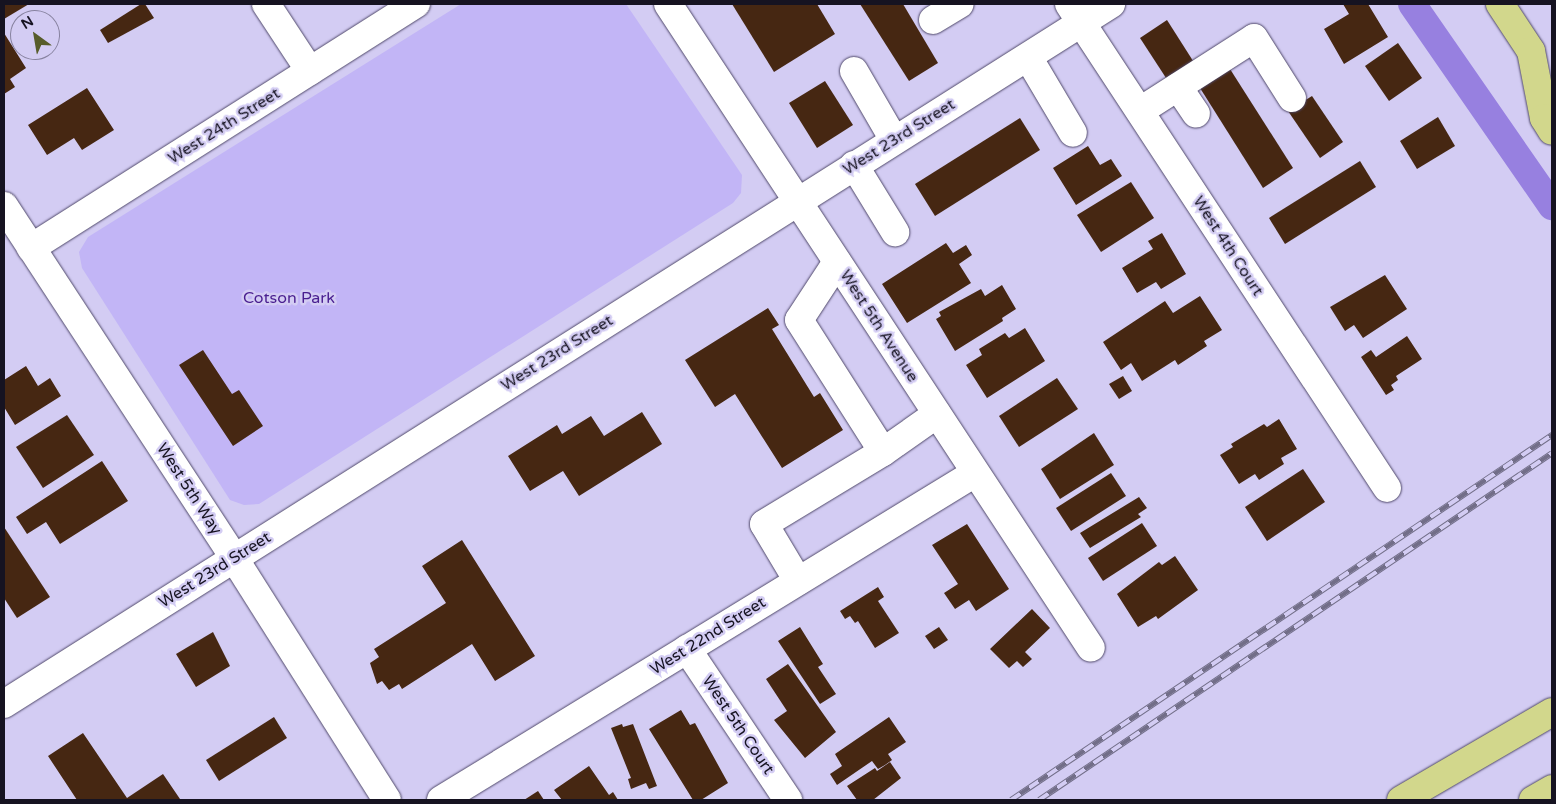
<!DOCTYPE html>
<style>
body{margin:0}
#map{position:relative;width:1556px;height:804px;overflow:hidden;background:#d3ccf3;font-family:"Varela Round",sans-serif}
div>[style]{position:absolute}
.green>*{inset:0;background:#c2b5f6}
.canal>*{height:28px;margin:-14px;padding:0 14px;transform-origin:14px;border-radius:14px;background:#9780e0}
.building>*{inset:0;background:#462712}
.roads{filter:drop-shadow(0 0 1px #50496a) drop-shadow(0 0 1px #50496a)}
.minor>*{height:28px;margin:-14px;padding:0 14px;transform-origin:14px;border-radius:14px;background:#fff}
.major>*{height:28px;margin:-14px;padding:0 14px;transform-origin:14px;border-radius:14px;background:#d2d78c}
.rail>*{height:5.5px;margin-top:-2.75px;transform-origin:0;background:repeating-linear-gradient(90deg,#d3ccf3 0 11px,#726e88 0 22px);box-sizing:border-box;border-block:1px solid #726e88}
span{translate:-50% -50%;white-space:nowrap;text-align:center;line-height:1.15;-webkit-text-stroke:5px #d3ccf3;paint-order:stroke}
.street-label{font-size:16px;color:#161321}
.park-label{font-size:16px;color:#491e90}
.frame{position:absolute;inset:0;border:5px solid #161321;pointer-events:none}
.north{position:absolute;left:10px;top:10px;width:50px;height:50px;box-sizing:border-box;background:#d3ccf3;border:1px solid #87829f;border-radius:50%;rotate:328deg;font-size:14px;font-weight:700;line-height:20px;text-align:center;color:#161321}
.north::after{content:'';display:block;margin:auto;width:18px;height:22px;background:#575c2a;clip-path:polygon(50% 0,100% 100%,50% 72%,0 100%)}
</style>
<div id="map">
<div class="green">
<div style="clip-path:polygon(461px 4px,626px 4px,742px 175px,741px 193px,733px 203px,259px 504px,244px 505px,230px 500px,82px 268px,79px 252px,88px 237px)"></div>
</div>
<div class="canal">
<div style="left:1412px;top:4px;width:246px;rotate:55.3deg"></div>
</div>
<div class="building">
<div style="clip-path:polygon(4px 4px,29px 4px,4px 19px)"></div>
<div style="clip-path:polygon(141px 4px,145px 4px,154px 18px,108px 43px,100px 30px)"></div>
<div style="clip-path:polygon(732px 4px,817px 4px,835px 34px,774px 72px)"></div>
<div style="clip-path:polygon(860px 4px,903px 4px,938px 63px,909px 81px)"></div>
<div style="clip-path:polygon(1343px 4px,1368px 4px,1388px 37px,1344px 64px,1324px 29px,1349px 14px)"></div>
<div style="clip-path:polygon(1167px 20px,1195px 64px,1168px 81px,1140px 38px)"></div>
<div style="clip-path:polygon(4px 33px,26px 68px,10px 79px,15px 87px,4px 94px)"></div>
<div style="clip-path:polygon(1398px 43px,1422px 78px,1389px 101px,1365px 66px)"></div>
<div style="clip-path:polygon(1230px 69px,1293px 168px,1263px 188px,1200px 88px)"></div>
<div style="clip-path:polygon(825px 81px,853px 125px,817px 148px,789px 103px)"></div>
<div style="clip-path:polygon(87px 88px,114px 130px,82px 150px,74px 138px,47px 155px,28px 125px)"></div>
<div style="clip-path:polygon(1312px 96px,1343px 142px,1320px 158px,1288px 111px)"></div>
<div style="clip-path:polygon(1438px 117px,1455px 146px,1417px 169px,1400px 141px)"></div>
<div style="clip-path:polygon(1020px 118px,1040px 150px,935px 216px,915px 184px)"></div>
<div style="clip-path:polygon(1088px 146px,1100px 165px,1111px 159px,1122px 176px,1076px 205px,1053px 168px)"></div>
<div style="clip-path:polygon(1360px 161px,1376px 187px,1285px 244px,1269px 218px)"></div>
<div style="clip-path:polygon(1131px 182px,1154px 218px,1101px 252px,1077px 215px)"></div>
<div style="clip-path:polygon(1162px 233px,1186px 274px,1161px 289px,1156px 282px,1137px 293px,1122px 268px,1153px 249px,1148px 241px)"></div>
<div style="clip-path:polygon(946px 243px,953px 253px,966px 245px,972px 255px,959px 264px,971px 283px,907px 323px,882px 284px)"></div>
<div style="clip-path:polygon(1385px 275px,1407px 309px,1363px 338px,1354px 325px,1345px 331px,1330px 307px)"></div>
<div style="clip-path:polygon(1002px 285px,1016px 309px,1002px 318px,1003px 321px,955px 351px,936px 319px,941px 316px,939px 312px,981px 289px,985px 296px)"></div>
<div style="clip-path:polygon(1200px 296px,1222px 330px,1204px 341px,1207px 346px,1178px 365px,1175px 360px,1142px 381px,1131px 363px,1121px 370px,1103px 342px,1165px 301px,1173px 313px)"></div>
<div style="clip-path:polygon(768px 308px,779px 325px,772px 329px,814px 397px,820px 393px,843px 430px,782px 468px,735px 394px,715px 407px,685px 360px)"></div>
<div style="clip-path:polygon(1025px 328px,1045px 361px,987px 398px,966px 365px,982px 355px,979px 349px,1005px 333px,1009px 338px)"></div>
<div style="clip-path:polygon(1407px 336px,1422px 359px,1396px 376px,1398px 380px,1391px 385px,1394px 390px,1386px 395px,1361px 357px,1371px 350px,1376px 357px)"></div>
<div style="clip-path:polygon(203px 350px,232px 394px,239px 390px,263px 426px,233px 446px,179px 365px)"></div>
<div style="clip-path:polygon(26px 366px,38px 386px,50px 378px,61px 396px,15px 425px,4px 407px,4px 380px)"></div>
<div style="clip-path:polygon(1123px 376px,1132px 391px,1119px 399px,1109px 384px)"></div>
<div style="clip-path:polygon(1057px 378px,1078px 409px,1019px 447px,999px 416px)"></div>
<div style="clip-path:polygon(642px 412px,662px 444px,579px 496px,563px 471px,530px 491px,508px 456px,557px 425px,562px 434px,591px 416px,604px 436px)"></div>
<div style="clip-path:polygon(67px 415px,94px 455px,43px 488px,16px 447px)"></div>
<div style="clip-path:polygon(1279px 419px,1297px 449px,1281px 458px,1284px 464px,1259px 480px,1255px 474px,1239px 484px,1220px 455px,1233px 447px,1231px 444px,1264px 424px,1267px 427px)"></div>
<div style="clip-path:polygon(1094px 433px,1114px 465px,1060px 499px,1041px 469px)"></div>
<div style="clip-path:polygon(102px 461px,128px 501px,60px 544px,46px 522px,27px 534px,16px 517px)"></div>
<div style="clip-path:polygon(1303px 469px,1325px 502px,1267px 541px,1245px 507px)"></div>
<div style="clip-path:polygon(1111px 473px,1126px 496px,1071px 531px,1056px 508px)"></div>
<div style="clip-path:polygon(1139px 497px,1147px 508px,1138px 514px,1141px 517px,1090px 548px,1080px 533px)"></div>
<div style="clip-path:polygon(1142px 523px,1157px 546px,1103px 581px,1088px 558px)"></div>
<div style="clip-path:polygon(967px 524px,1009px 589px,976px 611px,969px 600px,955px 609px,944px 593px,958px 584px,932px 545px)"></div>
<div style="clip-path:polygon(4px 527px,50px 597px,17px 618px,4px 598px)"></div>
<div style="clip-path:polygon(462px 540px,535px 656px,495px 681px,472px 644px,402px 689px,399px 684px,389px 690px,382px 681px,377px 684px,370px 663px,379px 657px,374px 649px,446px 603px,422px 566px)"></div>
<div style="clip-path:polygon(1175px 556px,1198px 590px,1158px 619px,1156px 616px,1138px 627px,1117px 594px,1159px 562px,1162px 565px)"></div>
<div style="clip-path:polygon(878px 587px,884px 597px,878px 601px,899px 633px,875px 648px,858px 621px,855px 623px,850px 616px,845px 619px,840px 611px)"></div>
<div style="clip-path:polygon(1032px 609px,1050px 628px,1025px 652px,1032px 659px,1023px 667px,1017px 661px,1009px 668px,990px 649px)"></div>
<div style="clip-path:polygon(800px 627px,823px 664px,818px 667px,836px 694px,820px 704px,778px 641px)"></div>
<div style="clip-path:polygon(939px 627px,948px 640px,934px 649px,925px 636px)"></div>
<div style="clip-path:polygon(213px 632px,230px 666px,196px 687px,176px 654px)"></div>
<div style="clip-path:polygon(788px 664px,836px 732px,805px 758px,774px 720px,787px 711px,766px 679px)"></div>
<div style="clip-path:polygon(681px 710px,690px 725px,695px 723px,728px 783px,701px 800px,693px 800px,649px 729px)"></div>
<div style="clip-path:polygon(274px 717px,287px 738px,219px 781px,206px 760px)"></div>
<div style="clip-path:polygon(889px 717px,906px 742px,888px 754px,892px 760px,885px 765px,878px 769px,872px 761px,837px 785px,830px 774px,842px 766px,835px 754px)"></div>
<div style="clip-path:polygon(622px 724px,623px 727px,633px 724px,657px 786px,649px 789px,646px 783px,631px 789px,628px 779px,631px 778px,611px 728px)"></div>
<div style="clip-path:polygon(83px 733px,127px 798px,163px 774px,180px 799px,77px 800px,48px 756px)"></div>
<div style="clip-path:polygon(890px 762px,901px 778px,873px 800px,857px 800px,847px 786px,875px 768px,877px 771px)"></div>
<div style="clip-path:polygon(589px 766px,609px 795px,613px 792px,618px 800px,562px 800px,554px 790px)"></div>
<div style="clip-path:polygon(538px 791px,544px 800px,524px 800px)"></div>
</div>
<div class="roads">
<div class="minor">
<div style="left:266px;top:4px;width:80px;rotate:56.7deg"></div>
<div style="left:668px;top:4px;width:770px;rotate:56.7deg"></div>
<div style="left:1069px;top:4px;width:579px;rotate:56.69deg"></div>
<div style="left:933px;top:20px;width:31px;rotate:-31deg"></div>
<div style="left:1028px;top:57px;width:88px;rotate:59.4deg"></div>
<div style="left:854px;top:71px;width:80px;rotate:59.9deg"></div>
<div style="left:1178px;top:87px;width:32px;rotate:56deg"></div>
<div style="left:1140px;top:111px;width:135px;rotate:-32.6deg"></div>
<div style="left:1254px;top:38px;width:71px;rotate:57.7deg"></div>
<div style="left:854px;top:165px;width:79px;rotate:58.5deg"></div>
<div style="left:4px;top:206px;width:420px;rotate:56.8deg"></div>
<div style="left:234px;top:558px;width:286px;rotate:57.7deg"></div>
<div style="left:31px;top:248px;width:456px;rotate:-32.4deg"></div>
<div style="left:837px;top:262px;width:69px;rotate:123.2deg"></div>
<div style="left:799px;top:320px;width:156px;rotate:57.5deg"></div>
<div style="left:883px;top:452px;width:66px;rotate:-35.1deg"></div>
<div style="left:798px;top:581px;width:66px;rotate:-120.8deg"></div>
<div style="left:764px;top:524px;width:139px;rotate:-31.2deg"></div>
<div style="left:687px;top:649px;width:182px;rotate:56.2deg"></div>
<div style="left:4px;top:704px;width:1310px;rotate:-32.31deg"></div>
<div style="left:441px;top:800px;width:626px;rotate:-31.48deg"></div>
</div>
<div class="major">
<div style="left:1500px;top:4px;width:56px;rotate:56.6deg"></div>
<div style="left:1531px;top:51px;width:68px;rotate:79deg"></div>
<div style="left:1544px;top:118px;width:15px;rotate:58deg"></div>
<div style="left:1401px;top:800px;width:175px;rotate:-30.2deg"></div>
<div style="left:1533px;top:800px;width:22px;rotate:-30deg"></div>
</div>
</div>
<div class="rail">
<div style="left:1011px;top:800px;width:653px;rotate:-34.01deg"></div>
<div style="left:1039px;top:800px;width:619px;rotate:-34.07deg"></div>
</div>
<div class="street-label">
<span style="left:224px;top:126px;rotate:-32deg">West 24th Street</span>
<span style="left:899px;top:137px;rotate:-32deg">West 23rd Street</span>
<span style="left:1228px;top:246px;rotate:57deg">West 4th Court</span>
<span style="left:879px;top:326px;rotate:57deg">West 5th Avenue</span>
<span style="left:557px;top:353px;rotate:-32deg">West 23rd Street</span>
<span style="left:189px;top:489px;rotate:57deg">West 5th Way</span>
<span style="left:215px;top:570px;rotate:-32deg">West 23rd Street</span>
<span style="left:708px;top:636px;rotate:-32deg">West 22nd Street</span>
<span style="left:738px;top:725px;rotate:56deg">West 5th Court</span>
</div>
<div class="park-label">
<span style="left:289px;top:298px">Cotson Park</span>
</div>
<div class="frame"></div>
<div class="north">N</div>
</div>
